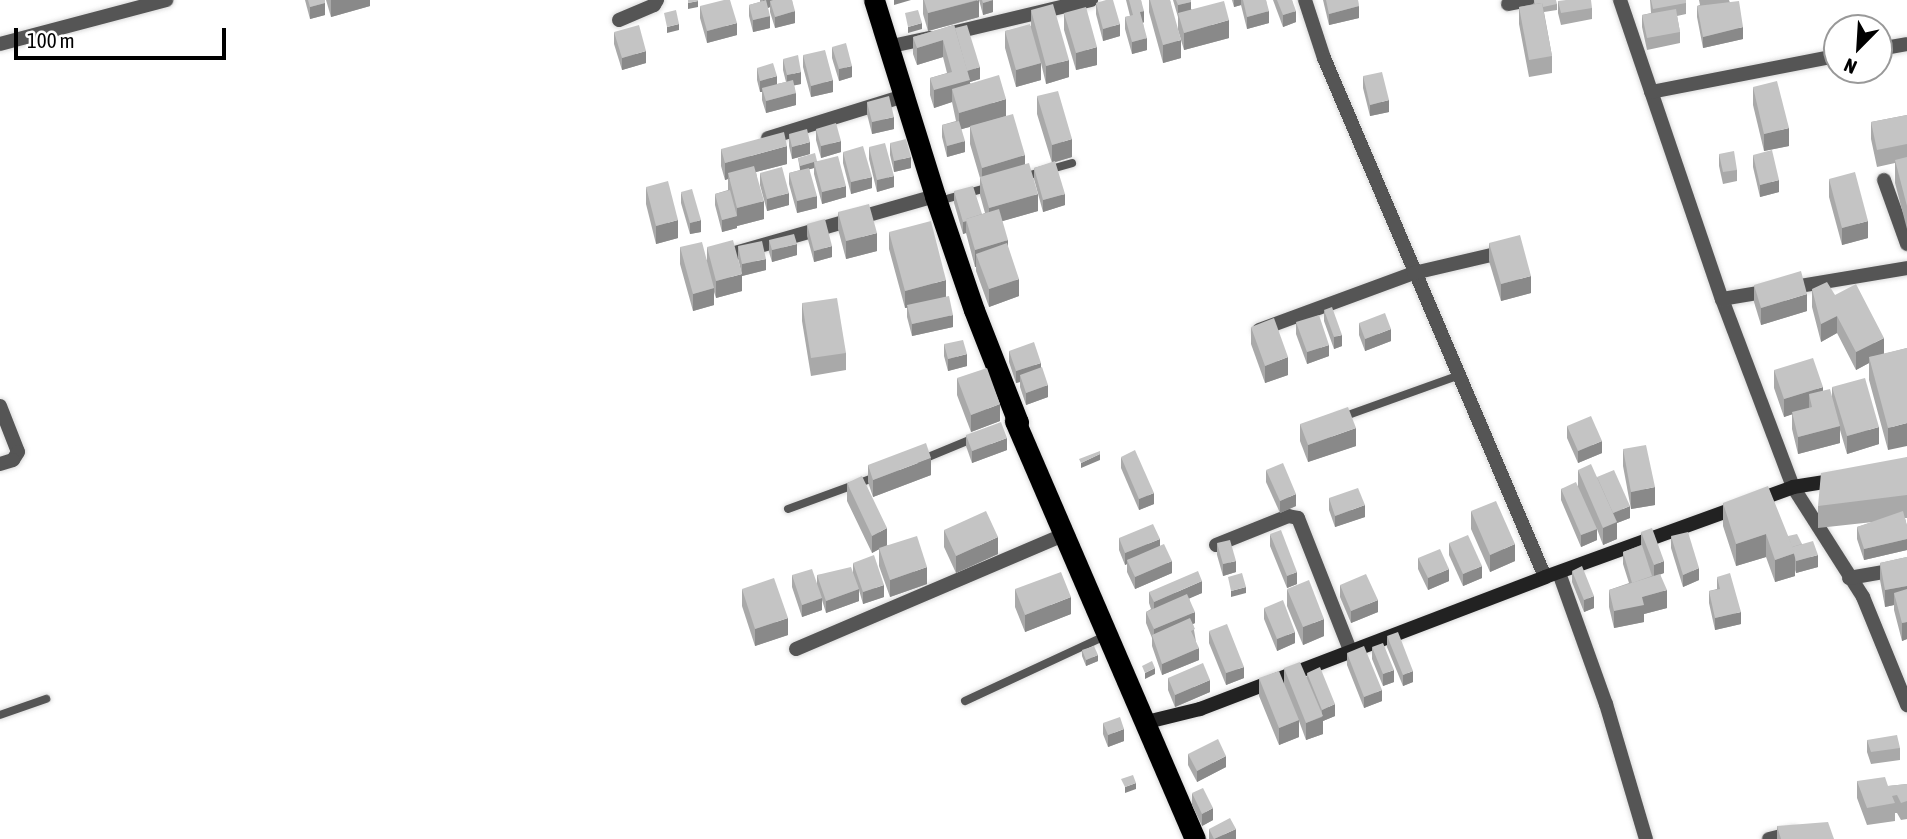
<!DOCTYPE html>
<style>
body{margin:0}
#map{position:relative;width:1907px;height:839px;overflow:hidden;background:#fff;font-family:"Asap Condensed",sans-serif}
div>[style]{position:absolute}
.roads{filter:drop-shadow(0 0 2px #dbdbdb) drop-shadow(0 0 2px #dbdbdb)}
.lane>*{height:8px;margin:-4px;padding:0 4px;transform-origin:4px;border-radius:4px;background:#555}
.street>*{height:14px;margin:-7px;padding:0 7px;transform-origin:7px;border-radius:7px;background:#555}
.secondary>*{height:14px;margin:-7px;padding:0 7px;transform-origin:7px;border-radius:7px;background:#222}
.highway>*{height:21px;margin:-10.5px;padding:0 10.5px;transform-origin:10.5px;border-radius:10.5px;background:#000}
.wall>*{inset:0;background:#a9a9a9}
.shaded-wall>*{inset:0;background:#898989}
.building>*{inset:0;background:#c4c4c4}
span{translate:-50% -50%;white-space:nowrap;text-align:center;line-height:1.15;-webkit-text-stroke:6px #fff;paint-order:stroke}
.north{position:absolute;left:1823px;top:14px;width:70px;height:70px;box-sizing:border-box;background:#fff;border:2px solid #999;border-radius:50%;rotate:204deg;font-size:19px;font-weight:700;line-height:28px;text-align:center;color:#000}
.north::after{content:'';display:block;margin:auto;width:24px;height:32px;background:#000;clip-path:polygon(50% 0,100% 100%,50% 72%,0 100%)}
.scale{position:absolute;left:14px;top:28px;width:212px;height:32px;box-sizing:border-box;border:4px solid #000;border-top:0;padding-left:9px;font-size:21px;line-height:24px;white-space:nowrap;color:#000;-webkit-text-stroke:5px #fff;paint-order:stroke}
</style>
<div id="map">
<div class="roads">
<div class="lane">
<div style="left:1023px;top:177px;width:51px;rotate:-15.9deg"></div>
<div style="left:939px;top:201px;width:53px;rotate:-15.4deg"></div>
<div style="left:1340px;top:418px;width:127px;rotate:-19.7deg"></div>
<div style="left:921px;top:460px;width:57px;rotate:-22.5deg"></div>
<div style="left:788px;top:509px;width:94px;rotate:-20deg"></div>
<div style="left:965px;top:701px;width:157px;rotate:-24.9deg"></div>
<div style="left:0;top:715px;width:49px;rotate:-19.2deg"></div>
</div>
<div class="street">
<div style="left:1305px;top:0;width:61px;rotate:71.9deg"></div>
<div style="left:1324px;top:58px;width:564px;rotate:66.93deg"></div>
<div style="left:1620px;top:0;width:316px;rotate:71.2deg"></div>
<div style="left:1722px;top:299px;width:201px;rotate:69.3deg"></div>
<div style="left:1793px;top:487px;width:130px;rotate:57.5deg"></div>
<div style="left:1863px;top:597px;width:117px;rotate:67.8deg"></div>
<div style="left:1508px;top:4px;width:20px;rotate:-11deg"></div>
<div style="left:619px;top:20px;width:38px;rotate:-23deg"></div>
<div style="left:654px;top:5px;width:6px;rotate:-59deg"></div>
<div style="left:952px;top:33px;width:143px;rotate:-13.4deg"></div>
<div style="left:0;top:44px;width:172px;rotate:-14.8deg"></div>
<div style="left:887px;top:47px;width:43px;rotate:-12.1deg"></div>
<div style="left:1879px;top:49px;width:28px;rotate:-10deg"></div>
<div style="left:1651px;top:92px;width:189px;rotate:-11deg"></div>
<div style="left:768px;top:138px;width:142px;rotate:-17.2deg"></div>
<div style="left:1884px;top:180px;width:68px;rotate:70.2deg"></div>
<div style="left:717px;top:258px;width:227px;rotate:-15.9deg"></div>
<div style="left:1722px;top:299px;width:188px;rotate:-9.5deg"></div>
<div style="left:1259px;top:330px;width:165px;rotate:-20.2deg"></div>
<div style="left:1414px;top:273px;width:88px;rotate:-13.1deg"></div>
<div style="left:0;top:406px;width:49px;rotate:68.6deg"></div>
<div style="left:18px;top:452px;width:9px;rotate:122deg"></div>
<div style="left:13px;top:460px;width:14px;rotate:163deg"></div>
<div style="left:1216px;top:545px;width:78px;rotate:-21.9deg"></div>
<div style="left:1288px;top:516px;width:10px;rotate:11deg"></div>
<div style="left:1298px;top:518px;width:142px;rotate:68.5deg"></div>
<div style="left:1559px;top:573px;width:139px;rotate:70.3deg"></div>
<div style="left:1606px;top:704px;width:141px;rotate:73.5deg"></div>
<div style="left:1849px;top:578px;width:59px;rotate:-9.8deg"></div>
<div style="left:796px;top:649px;width:293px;rotate:-23.1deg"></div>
<div style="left:1769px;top:839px;width:25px;rotate:-14deg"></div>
</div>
<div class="secondary">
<div style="left:1143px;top:723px;width:59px;rotate:-13.8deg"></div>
<div style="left:1200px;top:709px;width:369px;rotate:-20.9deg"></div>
<div style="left:1545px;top:577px;width:264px;rotate:-19.9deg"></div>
<div style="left:1793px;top:487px;width:45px;rotate:-9deg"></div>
</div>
<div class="highway">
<div style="left:874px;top:0;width:205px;rotate:72.7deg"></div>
<div style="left:935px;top:196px;width:120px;rotate:71.1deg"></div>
<div style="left:974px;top:310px;width:120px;rotate:68.6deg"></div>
<div style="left:1018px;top:422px;width:3px;rotate:-162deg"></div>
<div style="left:1015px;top:421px;width:455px;rotate:66.7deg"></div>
</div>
</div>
<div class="wall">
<div style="clip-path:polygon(305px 0,325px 0,325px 15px,310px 19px)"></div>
<div style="clip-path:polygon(326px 0,370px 0,370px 6px,331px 17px)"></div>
<div style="clip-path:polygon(760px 0,792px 0,795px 23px,775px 28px,770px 12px,770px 7px,768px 8px,770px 28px,753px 32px,749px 16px,749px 5px,760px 2px)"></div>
<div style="clip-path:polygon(923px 0,977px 0,979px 17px,928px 31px,923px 14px)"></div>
<div style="clip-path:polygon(979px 0,993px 0,993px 12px,983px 15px)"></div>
<div style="clip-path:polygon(1126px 0,1141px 0,1144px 22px,1143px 23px,1147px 50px,1132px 54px,1125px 29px,1125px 17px,1130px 16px)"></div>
<div style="clip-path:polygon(1149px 0,1170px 0,1181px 58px,1163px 63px,1149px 12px)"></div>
<div style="clip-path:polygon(1173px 0,1191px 0,1191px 9px,1229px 38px,1184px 50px,1178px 30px,1178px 17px)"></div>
<div style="clip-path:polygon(1232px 0,1266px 0,1269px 23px,1247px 29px,1241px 5px,1234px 7px)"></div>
<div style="clip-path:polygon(1273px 0,1292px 0,1296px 22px,1283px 27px)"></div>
<div style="clip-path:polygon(1323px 0,1358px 0,1359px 18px,1329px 25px)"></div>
<div style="clip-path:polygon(1534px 0,1557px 4px,1557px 10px,1544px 12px,1552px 56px,1552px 73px,1529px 77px,1519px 24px,1519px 7px,1534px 4px)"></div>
<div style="clip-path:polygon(1650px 0,1686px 0,1686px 14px,1677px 16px,1680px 32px,1680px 43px,1647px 50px,1642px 27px,1642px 15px,1651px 13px)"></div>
<div style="clip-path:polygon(1699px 0,1729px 0,1743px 39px,1703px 48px,1697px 17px,1697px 6px,1700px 5px)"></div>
<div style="clip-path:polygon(1558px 1px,1592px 8px,1592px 19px,1561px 25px,1558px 13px)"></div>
<div style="clip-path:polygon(1096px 3px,1120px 36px,1103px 41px,1096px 14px)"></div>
<div style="clip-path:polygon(700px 6px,737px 35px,707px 43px,700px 18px)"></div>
<div style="clip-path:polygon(1031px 10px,1069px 77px,1046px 84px,1041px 63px,1041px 80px,1016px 87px,1005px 48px,1005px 31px,1031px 26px)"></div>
<div style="clip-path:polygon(1064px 13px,1097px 65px,1076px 70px,1064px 30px)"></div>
<div style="clip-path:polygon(954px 25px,980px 79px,970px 82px,970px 83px,1006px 116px,1025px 164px,1038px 211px,1002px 221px,1019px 296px,989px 307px,976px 271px,976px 267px,975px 267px,966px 233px,963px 234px,954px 203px,954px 191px,982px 214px,985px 213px,980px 195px,980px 178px,970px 144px,970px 127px,961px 129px,965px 152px,947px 157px,942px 137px,942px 125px,956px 121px,952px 102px,934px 108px,930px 95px,930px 78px,947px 73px,943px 57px,917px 65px,913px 54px,913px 37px)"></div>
<div style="clip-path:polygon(614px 32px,646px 63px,622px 70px,614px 44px)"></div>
<div style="clip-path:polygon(832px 47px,852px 77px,839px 81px,832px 58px)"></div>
<div style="clip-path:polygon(803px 55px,833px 92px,811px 97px,803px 67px)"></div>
<div style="clip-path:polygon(783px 59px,801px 84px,794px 85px,796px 105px,766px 113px,762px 100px,762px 92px,760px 92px,757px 80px,757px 68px,777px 84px,786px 82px,783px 70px)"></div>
<div style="clip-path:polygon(1363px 76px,1389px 112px,1370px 116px,1363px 88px)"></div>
<div style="clip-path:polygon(1753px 87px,1789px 146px,1764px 151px,1753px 105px)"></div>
<div style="clip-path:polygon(1037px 96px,1072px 157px,1055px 162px,1065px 205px,1043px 212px,1034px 179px,1034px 168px,1052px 163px,1037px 114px)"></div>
<div style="clip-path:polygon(867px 102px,894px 129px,872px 134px,867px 114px)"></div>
<div style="clip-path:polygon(1907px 115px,1907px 229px,1895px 183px,1895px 163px,1877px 167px,1871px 139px,1871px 122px)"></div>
<div style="clip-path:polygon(816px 129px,841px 152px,821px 158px,816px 140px)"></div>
<div style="clip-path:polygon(789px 134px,810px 154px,792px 159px,789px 146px)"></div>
<div style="clip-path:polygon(890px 143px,911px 168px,894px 172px,890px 155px)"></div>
<div style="clip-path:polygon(869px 147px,894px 187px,877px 192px,869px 159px)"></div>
<div style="clip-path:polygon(721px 149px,787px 164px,756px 172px,764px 219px,737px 226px,737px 228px,722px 232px,715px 205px,715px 194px,728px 190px,728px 179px,725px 180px,721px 166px)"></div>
<div style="clip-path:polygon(843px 152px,872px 188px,851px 194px,843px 163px)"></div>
<div style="clip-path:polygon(1719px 154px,1737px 170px,1737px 181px,1723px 184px,1719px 166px)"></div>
<div style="clip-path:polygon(1753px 155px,1779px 192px,1760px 197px,1753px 167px)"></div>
<div style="clip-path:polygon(798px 158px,817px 161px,846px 197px,822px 204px,814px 174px,814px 168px,809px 169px,817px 208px,797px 213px,789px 184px,789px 173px,800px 170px)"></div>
<div style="clip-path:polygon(760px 173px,789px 205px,767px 211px,760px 185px)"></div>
<div style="clip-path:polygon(1829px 179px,1868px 238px,1842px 245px,1829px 197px)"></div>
<div style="clip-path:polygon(646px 187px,678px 238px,656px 244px,646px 204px)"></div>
<div style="clip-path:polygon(681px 192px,701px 232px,690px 234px,681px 203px)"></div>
<div style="clip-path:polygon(838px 212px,877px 251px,846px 259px,838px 229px)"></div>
<div style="clip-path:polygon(807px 224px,832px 257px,814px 262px,807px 236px)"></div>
<div style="clip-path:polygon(889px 232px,946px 297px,953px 327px,912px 336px,907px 317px,907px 308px,905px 308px,889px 249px)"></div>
<div style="clip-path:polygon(769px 240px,797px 255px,772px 262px,769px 252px)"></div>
<div style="clip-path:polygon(1489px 243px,1531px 293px,1501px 301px,1489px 261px)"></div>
<div style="clip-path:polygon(738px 246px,766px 270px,742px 276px,738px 258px)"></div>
<div style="clip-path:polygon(680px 247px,707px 260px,707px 247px,742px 291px,716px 298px,714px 292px,714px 305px,693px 311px,680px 264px)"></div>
<div style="clip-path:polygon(1754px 285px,1807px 311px,1761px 325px,1754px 302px)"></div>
<div style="clip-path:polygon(1812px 289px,1835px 295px,1884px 354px,1907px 348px,1888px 450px,1869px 380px,1869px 363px,1856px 370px,1837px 333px,1821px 342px,1812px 307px)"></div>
<div style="clip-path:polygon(802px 303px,846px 353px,846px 370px,811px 376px,802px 321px)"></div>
<div style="clip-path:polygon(1324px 310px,1342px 346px,1334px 349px,1324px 321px)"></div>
<div style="clip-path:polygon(1296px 322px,1329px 356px,1307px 364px,1296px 334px)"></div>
<div style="clip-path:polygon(1359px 323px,1391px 341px,1365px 351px,1359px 335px)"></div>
<div style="clip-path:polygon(1251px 327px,1288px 375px,1265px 383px,1251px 344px)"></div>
<div style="clip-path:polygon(944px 344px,967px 366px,948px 371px,944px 356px)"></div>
<div style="clip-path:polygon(1009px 351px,1041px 368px,1048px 397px,1026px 405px,1020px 387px,1020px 382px,1016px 383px,1009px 362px)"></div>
<div style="clip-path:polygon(1774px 370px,1823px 391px,1832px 399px,1832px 387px,1879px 444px,1847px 454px,1840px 430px,1840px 443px,1798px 454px,1792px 429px,1792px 414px,1784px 417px,1774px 388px)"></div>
<div style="clip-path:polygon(957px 378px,1000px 421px,971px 432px,957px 395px)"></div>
<div style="clip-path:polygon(1300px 424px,1356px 446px,1308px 462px,1300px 441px)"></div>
<div style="clip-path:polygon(1567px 426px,1602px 453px,1578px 463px,1567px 438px)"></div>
<div style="clip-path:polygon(966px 435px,1007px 450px,972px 463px,966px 446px)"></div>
<div style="clip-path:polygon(1623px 449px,1655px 505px,1631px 509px,1623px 466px)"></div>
<div style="clip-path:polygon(1121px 457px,1154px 504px,1139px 510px,1121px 468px)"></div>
<div style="clip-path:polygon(1907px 457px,1907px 518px,1905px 518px,1907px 526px,1907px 550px,1864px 560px,1857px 539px,1857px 527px,1873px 522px,1818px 528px,1818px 506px)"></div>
<div style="clip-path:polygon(868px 465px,931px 475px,873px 497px,868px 482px)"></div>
<div style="clip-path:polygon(1266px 470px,1296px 506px,1280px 513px,1266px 482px)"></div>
<div style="clip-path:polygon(1578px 470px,1597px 477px,1630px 518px,1617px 523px,1617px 539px,1603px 545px,1597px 529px,1597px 540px,1581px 547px,1561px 500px,1561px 489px,1578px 486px)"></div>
<div style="clip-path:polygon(847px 483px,887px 545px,927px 584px,890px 597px,879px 566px,879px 549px,872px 553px,847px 501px)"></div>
<div style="clip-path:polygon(1329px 498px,1365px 517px,1335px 527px,1329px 510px)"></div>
<div style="clip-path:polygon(1723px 503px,1788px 536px,1802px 544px,1818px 567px,1796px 573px,1795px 570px,1795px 576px,1775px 582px,1766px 557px,1736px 566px,1723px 526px)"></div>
<div style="clip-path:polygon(1471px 511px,1515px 561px,1490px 572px,1471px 529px)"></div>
<div style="clip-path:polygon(944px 530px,998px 554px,956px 573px,944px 547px)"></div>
<div style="clip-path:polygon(1641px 532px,1664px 573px,1660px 574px,1667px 608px,1644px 614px,1644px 622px,1614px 628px,1609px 607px,1609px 590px,1629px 583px,1623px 564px,1623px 552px,1641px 545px)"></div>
<div style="clip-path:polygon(1270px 534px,1297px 584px,1287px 588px,1270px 546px)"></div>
<div style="clip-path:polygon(1671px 536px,1699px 580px,1683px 587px,1671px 548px)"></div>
<div style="clip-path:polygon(1119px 538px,1160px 546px,1172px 573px,1135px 589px,1127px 572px,1127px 564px,1125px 565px,1119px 550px)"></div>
<div style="clip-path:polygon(1217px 543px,1236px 572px,1223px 576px,1217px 555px)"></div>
<div style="clip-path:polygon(1449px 543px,1482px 578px,1463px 586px,1449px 555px)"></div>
<div style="clip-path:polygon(1907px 557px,1907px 639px,1902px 641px,1894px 610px,1894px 605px,1885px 607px,1880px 580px,1880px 563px)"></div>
<div style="clip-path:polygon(1418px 558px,1449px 581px,1428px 590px,1418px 569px)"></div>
<div style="clip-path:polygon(853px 563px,884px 597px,863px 604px,859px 590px,859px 601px,826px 613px,822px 600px,822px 610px,802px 617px,792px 587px,792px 575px,817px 585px,817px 575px,853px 573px)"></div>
<div style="clip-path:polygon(1572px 571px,1594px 608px,1584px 612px,1572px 582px)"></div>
<div style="clip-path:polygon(1717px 577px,1741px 624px,1715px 630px,1709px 603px,1709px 591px,1717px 589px)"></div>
<div style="clip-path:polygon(1340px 585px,1378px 612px,1351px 623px,1340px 597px)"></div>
<div style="clip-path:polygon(742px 589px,788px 635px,755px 646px,742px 606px)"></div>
<div style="clip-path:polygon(1015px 589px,1071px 614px,1025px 632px,1015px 607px)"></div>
<div style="clip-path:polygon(1287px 589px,1324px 636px,1303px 645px,1287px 606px)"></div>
<div style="clip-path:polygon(1149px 592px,1202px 593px,1189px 598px,1195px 623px,1193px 624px,1199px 660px,1162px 675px,1152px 646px,1152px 638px,1146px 623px,1146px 612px,1151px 609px,1149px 603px)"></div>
<div style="clip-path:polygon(1264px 608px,1295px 643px,1277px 651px,1264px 619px)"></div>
<div style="clip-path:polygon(1209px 631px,1244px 678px,1226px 685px,1209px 643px)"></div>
<div style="clip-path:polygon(1387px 636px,1413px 682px,1403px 686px,1387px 647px)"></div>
<div style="clip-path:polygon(1372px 647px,1394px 682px,1383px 686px,1372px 659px)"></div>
<div style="clip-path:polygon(1082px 650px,1098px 661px,1086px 666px,1082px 656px)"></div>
<div style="clip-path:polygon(1347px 653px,1382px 701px,1364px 708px,1347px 665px)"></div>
<div style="clip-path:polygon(1284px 668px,1307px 677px,1307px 673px,1335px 716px,1323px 721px,1323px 734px,1306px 740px,1299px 721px,1299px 737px,1279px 745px,1259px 696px,1259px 678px,1284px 684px)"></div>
<div style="clip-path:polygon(1168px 678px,1210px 692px,1175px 707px,1168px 690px)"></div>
<div style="clip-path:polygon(1103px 723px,1124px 741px,1108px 747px,1103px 734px)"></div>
<div style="clip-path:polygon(1867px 740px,1900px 748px,1900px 760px,1871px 764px,1867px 752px)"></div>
<div style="clip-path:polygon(1188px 754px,1226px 767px,1197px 782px,1188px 765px)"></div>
<div style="clip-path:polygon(1857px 781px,1888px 786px,1907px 784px,1907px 819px,1901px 820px,1897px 813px,1895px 813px,1895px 821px,1867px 825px,1857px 798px)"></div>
<div style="clip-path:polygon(1192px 793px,1213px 820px,1202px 826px,1192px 805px)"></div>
<div style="clip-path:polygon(1777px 826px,1834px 839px,1777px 839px)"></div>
<div style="clip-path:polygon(1209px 829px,1236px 839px,1209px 839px)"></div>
</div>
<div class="shaded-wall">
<div style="clip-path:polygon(331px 0,370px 0,370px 6px,331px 17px)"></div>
<div style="clip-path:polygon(763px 0,787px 0,770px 1px,770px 7px,763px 10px)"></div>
<div style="clip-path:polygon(894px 0,911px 0,894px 5px)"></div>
<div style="clip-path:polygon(979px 0,979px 17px,928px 31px,928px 13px)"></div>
<div style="clip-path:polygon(993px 0,993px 12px,983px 15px,983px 3px)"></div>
<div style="clip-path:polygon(1234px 0,1241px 0,1241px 5px,1234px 7px)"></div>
<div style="clip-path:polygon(698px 1px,698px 7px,688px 9px,688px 3px)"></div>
<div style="clip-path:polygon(1191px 2px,1191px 13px,1178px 13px,1178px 17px,1178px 5px)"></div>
<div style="clip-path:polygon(325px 3px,325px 15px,310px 19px,310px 7px)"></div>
<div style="clip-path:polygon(1359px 6px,1359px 18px,1329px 25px,1329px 14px)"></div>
<div style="clip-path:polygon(795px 11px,795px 23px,775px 28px,775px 17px)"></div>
<div style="clip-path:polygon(1144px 11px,1144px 22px,1140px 24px,1140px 12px)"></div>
<div style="clip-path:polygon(1269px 11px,1269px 23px,1247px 29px,1247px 17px)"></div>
<div style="clip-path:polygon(1296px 11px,1296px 22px,1283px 27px,1283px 15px)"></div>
<div style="clip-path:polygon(770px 16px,770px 28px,753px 32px,753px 20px)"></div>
<div style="clip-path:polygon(1229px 20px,1229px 38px,1184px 50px,1184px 33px)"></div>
<div style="clip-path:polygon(737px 23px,737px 35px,707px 43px,707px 31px)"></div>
<div style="clip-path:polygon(922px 23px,922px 29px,908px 33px,908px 27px)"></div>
<div style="clip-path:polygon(679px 24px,679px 30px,667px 33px,667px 27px)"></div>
<div style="clip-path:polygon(1120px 24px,1120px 36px,1103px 41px,1103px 29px)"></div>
<div style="clip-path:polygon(1743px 27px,1743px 39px,1703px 48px,1703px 37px)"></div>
<div style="clip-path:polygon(1147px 38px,1147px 50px,1132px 54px,1132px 42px)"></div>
<div style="clip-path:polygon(943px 40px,943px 57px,917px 65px,917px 48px)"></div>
<div style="clip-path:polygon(1181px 40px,1181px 58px,1163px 63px,1163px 45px)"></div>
<div style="clip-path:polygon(1097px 47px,1097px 65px,1076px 70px,1076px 53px)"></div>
<div style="clip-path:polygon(646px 51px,646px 63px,622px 70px,622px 58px)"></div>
<div style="clip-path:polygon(1069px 60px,1069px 77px,1046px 84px,1046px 66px)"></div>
<div style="clip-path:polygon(1041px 63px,1041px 80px,1016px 87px,1016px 70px)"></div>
<div style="clip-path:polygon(852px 66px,852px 77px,839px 81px,839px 69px)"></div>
<div style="clip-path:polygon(980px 67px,980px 79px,970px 82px,970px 97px,952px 89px,952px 102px,934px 108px,934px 90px,966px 71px)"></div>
<div style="clip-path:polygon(801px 72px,801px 84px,787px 87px,787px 75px)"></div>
<div style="clip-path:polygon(777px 76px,777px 88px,762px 88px,762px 92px,760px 92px,760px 81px)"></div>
<div style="clip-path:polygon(833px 80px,833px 92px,811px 97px,811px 86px)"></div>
<div style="clip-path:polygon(796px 93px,796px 105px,766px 113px,766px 101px)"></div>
<div style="clip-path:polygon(1006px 99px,1006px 116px,959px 130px,959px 113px)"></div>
<div style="clip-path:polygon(1389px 100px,1389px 112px,1370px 116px,1370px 105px)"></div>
<div style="clip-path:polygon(894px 117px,894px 129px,872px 134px,872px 122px)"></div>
<div style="clip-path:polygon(1789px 128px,1789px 146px,1764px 151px,1764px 134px)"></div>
<div style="clip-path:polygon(1072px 139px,1072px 157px,1052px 163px,1052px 145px)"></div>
<div style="clip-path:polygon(841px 141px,841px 152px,821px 158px,821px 146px)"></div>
<div style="clip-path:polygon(965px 141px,965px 152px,947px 157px,947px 146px)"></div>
<div style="clip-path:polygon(810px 142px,810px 154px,792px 159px,792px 147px)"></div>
<div style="clip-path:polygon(787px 146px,787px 164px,729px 179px,728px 173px,728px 179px,725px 180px,725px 163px)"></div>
<div style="clip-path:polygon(1025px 155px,1025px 172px,982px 185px,982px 168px)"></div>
<div style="clip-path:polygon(911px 157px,911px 168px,894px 172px,894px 161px)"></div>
<div style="clip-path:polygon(814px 162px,814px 168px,800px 172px,800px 166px)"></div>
<div style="clip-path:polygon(894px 176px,894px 187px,877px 192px,877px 180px)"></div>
<div style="clip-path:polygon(872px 177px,872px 188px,851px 194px,851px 182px)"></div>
<div style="clip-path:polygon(1779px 180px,1779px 192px,1760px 197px,1760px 185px)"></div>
<div style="clip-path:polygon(846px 186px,846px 197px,822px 204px,822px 192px)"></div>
<div style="clip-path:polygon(789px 193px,789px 205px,767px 211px,767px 199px)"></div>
<div style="clip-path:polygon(1038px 194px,1038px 211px,989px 225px,989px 208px)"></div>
<div style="clip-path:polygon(1065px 194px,1065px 205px,1043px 212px,1043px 200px)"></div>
<div style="clip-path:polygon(817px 196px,817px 208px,797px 213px,797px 201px)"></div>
<div style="clip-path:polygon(764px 201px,764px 219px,737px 226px,737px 228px,722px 232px,722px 220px,737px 216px,737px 208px)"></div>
<div style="clip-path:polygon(678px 220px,678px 238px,656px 244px,656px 226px)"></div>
<div style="clip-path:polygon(701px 220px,701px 232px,690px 234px,690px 223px)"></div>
<div style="clip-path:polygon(966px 221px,966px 233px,963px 234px,963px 222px)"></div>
<div style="clip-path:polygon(1868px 221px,1868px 238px,1842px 245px,1842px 228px)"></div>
<div style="clip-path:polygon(877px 233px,877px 251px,846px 259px,846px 241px)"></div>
<div style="clip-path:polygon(1008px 240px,1008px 257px,976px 254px,976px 267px,975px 267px,975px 250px)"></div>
<div style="clip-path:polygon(797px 244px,797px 255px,772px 262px,772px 250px)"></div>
<div style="clip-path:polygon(832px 246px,832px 257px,814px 262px,814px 251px)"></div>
<div style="clip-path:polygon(766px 259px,766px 270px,742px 276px,742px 264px)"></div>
<div style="clip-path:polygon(742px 274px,742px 291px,716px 298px,716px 281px)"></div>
<div style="clip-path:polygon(1531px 276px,1531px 293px,1501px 301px,1501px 284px)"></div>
<div style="clip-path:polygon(1019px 279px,1019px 296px,989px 307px,989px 289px)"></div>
<div style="clip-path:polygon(946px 280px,946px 297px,905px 308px,905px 291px)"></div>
<div style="clip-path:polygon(714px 288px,714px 305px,693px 311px,693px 294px)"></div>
<div style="clip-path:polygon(1807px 294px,1807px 311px,1761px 325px,1761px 308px)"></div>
<div style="clip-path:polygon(953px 315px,953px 327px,912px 336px,912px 324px)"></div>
<div style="clip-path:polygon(1837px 316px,1837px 333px,1821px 342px,1821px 324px)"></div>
<div style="clip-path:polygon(1391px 329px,1391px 341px,1365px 351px,1365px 339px)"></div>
<div style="clip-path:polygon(1342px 335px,1342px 346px,1334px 349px,1334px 337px)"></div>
<div style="clip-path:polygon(1884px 338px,1884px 355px,1869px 357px,1869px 363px,1856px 370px,1856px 352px)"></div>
<div style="clip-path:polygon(1329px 345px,1329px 356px,1307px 364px,1307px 352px)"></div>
<div style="clip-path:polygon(967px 354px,967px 366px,948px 371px,948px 359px)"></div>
<div style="clip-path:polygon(1288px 357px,1288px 375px,1265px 383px,1265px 366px)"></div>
<div style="clip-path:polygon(1041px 363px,1041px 374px,1020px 375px,1020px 382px,1016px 383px,1016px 371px)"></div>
<div style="clip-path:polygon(1048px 385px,1048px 397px,1026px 405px,1026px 393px)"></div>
<div style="clip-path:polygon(1823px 387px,1823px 404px,1809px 394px,1809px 409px,1784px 417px,1784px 399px)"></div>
<div style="clip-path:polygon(1000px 404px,1000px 421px,971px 432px,971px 415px)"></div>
<div style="clip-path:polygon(1907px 423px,1907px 446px,1888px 450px,1888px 428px)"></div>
<div style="clip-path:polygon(1840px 426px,1840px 443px,1798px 454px,1798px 437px)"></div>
<div style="clip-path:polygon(1879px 427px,1879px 444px,1847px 454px,1847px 436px)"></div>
<div style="clip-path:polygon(1356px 428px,1356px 446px,1308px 462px,1308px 445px)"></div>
<div style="clip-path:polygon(1007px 438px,1007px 450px,972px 463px,972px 451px)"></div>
<div style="clip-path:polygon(1602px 441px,1602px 453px,1578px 463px,1578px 451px)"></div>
<div style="clip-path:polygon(1100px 454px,1100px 460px,1081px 468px,1081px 463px)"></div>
<div style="clip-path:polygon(931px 458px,931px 475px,873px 497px,873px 480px)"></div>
<div style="clip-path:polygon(1655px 487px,1655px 505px,1631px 509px,1631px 492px)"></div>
<div style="clip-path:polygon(1154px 493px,1154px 504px,1139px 510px,1139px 499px)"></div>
<div style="clip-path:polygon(1296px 494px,1296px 506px,1280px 513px,1280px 501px)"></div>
<div style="clip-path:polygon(1365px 505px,1365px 517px,1335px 527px,1335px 516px)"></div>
<div style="clip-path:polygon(1630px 506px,1630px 518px,1617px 523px,1617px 539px,1603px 545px,1603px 528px,1611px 514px)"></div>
<div style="clip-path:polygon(887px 528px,887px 545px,872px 553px,872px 536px)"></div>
<div style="clip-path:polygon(1597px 529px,1597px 540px,1581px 547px,1581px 535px)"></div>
<div style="clip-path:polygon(1766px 534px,1766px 557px,1736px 566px,1736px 544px)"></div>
<div style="clip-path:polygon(998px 537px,998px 554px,956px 573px,956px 556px)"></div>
<div style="clip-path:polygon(1160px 539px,1160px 550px,1127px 560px,1127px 564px,1125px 565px,1125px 553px)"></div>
<div style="clip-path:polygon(1907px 539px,1907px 550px,1864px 560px,1864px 549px)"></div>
<div style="clip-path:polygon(1515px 544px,1515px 561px,1490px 572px,1490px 555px)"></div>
<div style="clip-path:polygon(1795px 553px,1795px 576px,1775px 582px,1775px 560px)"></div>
<div style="clip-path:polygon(1818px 555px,1818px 567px,1796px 573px,1796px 561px)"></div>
<div style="clip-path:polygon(1172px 561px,1172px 573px,1135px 589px,1135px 577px)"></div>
<div style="clip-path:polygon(1236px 561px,1236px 572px,1223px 576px,1223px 564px)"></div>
<div style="clip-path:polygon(1664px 561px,1664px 573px,1654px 577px,1654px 565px)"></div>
<div style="clip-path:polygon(1482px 566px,1482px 578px,1463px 586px,1463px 574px)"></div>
<div style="clip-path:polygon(927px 567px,927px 584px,890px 597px,890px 580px)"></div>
<div style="clip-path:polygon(1699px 568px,1699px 580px,1683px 587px,1683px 575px)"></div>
<div style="clip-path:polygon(1449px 569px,1449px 581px,1428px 590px,1428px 578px)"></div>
<div style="clip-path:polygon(1297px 572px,1297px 584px,1287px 588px,1287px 576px)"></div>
<div style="clip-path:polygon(1202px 581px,1202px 593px,1154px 614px,1154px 602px)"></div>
<div style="clip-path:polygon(884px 585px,884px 597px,863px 604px,863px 592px)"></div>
<div style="clip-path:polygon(1907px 586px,1907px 603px,1894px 593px,1894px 605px,1885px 607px,1885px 590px)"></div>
<div style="clip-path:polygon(1246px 587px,1246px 593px,1231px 597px,1231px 591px)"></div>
<div style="clip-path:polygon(859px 589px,859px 601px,826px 613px,826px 601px)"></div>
<div style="clip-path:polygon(1667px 590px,1667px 608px,1644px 614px,1644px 622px,1614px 628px,1614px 611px,1642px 597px)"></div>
<div style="clip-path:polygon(1594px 596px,1594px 608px,1584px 612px,1584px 600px)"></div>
<div style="clip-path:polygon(1071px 597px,1071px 614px,1025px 632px,1025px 615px)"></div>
<div style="clip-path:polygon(822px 598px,822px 610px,802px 617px,802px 605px)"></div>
<div style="clip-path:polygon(1378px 600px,1378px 612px,1351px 623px,1351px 611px)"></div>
<div style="clip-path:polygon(1195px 612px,1195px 623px,1154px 641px,1154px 629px)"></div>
<div style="clip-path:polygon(1741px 612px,1741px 624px,1715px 630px,1715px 618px)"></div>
<div style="clip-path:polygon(788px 618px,788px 635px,755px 646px,755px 629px)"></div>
<div style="clip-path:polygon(1324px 619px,1324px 636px,1303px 645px,1303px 627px)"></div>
<div style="clip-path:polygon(1907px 622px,1907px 639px,1902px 641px,1902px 623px)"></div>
<div style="clip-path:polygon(1295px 632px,1295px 643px,1277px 651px,1277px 639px)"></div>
<div style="clip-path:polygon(1199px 648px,1199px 660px,1162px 675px,1162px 664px)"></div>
<div style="clip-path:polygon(1098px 655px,1098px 661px,1086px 666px,1086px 660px)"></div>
<div style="clip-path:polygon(1244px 667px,1244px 678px,1226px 685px,1226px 673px)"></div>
<div style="clip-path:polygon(1155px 668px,1155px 674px,1145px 679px,1145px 673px)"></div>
<div style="clip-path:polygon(1394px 670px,1394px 682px,1383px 686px,1383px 674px)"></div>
<div style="clip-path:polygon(1413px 671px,1413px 682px,1403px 686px,1403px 675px)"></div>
<div style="clip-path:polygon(1210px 680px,1210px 692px,1175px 707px,1175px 695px)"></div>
<div style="clip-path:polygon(1382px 690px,1382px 701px,1364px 708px,1364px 697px)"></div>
<div style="clip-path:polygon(1335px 704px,1335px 716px,1323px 721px,1323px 734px,1306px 740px,1306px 723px,1322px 717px,1322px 710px)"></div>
<div style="clip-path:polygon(1299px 720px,1299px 737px,1279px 745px,1279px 728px)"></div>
<div style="clip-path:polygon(1124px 729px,1124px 741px,1108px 747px,1108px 735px)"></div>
<div style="clip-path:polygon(1226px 756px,1226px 767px,1197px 782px,1197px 771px)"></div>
<div style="clip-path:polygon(1136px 783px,1136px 789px,1125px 793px,1125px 787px)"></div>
<div style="clip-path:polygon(1213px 808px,1213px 820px,1202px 826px,1202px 814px)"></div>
<div style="clip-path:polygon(1236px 829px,1236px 839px,1214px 839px)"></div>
</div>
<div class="building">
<div style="clip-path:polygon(308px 0,325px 0,325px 3px,310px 7px)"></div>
<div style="clip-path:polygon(688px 0,698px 0,698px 1px,688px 3px)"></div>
<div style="clip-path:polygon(724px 0,730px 0,737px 23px,707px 31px,700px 6px)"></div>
<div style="clip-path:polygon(766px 0,770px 16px,753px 20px,749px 5px)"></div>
<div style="clip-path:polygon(773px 0,792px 0,795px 11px,775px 17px,770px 1px)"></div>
<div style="clip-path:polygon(924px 0,977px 0,928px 13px)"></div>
<div style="clip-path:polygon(982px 0,993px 0,983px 3px)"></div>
<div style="clip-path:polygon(1106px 0,1113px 0,1120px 24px,1103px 29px,1096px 3px)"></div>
<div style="clip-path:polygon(1129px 0,1141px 0,1144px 11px,1140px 12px,1147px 38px,1132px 42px,1125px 17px,1133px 15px)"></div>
<div style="clip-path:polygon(1150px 0,1170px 0,1181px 40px,1163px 45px)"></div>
<div style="clip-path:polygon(1176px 0,1191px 0,1191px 2px,1178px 5px)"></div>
<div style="clip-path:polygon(1243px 0,1266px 0,1269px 11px,1247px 17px)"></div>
<div style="clip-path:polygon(1277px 0,1292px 0,1296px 11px,1283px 15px)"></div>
<div style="clip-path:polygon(1326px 0,1358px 0,1359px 6px,1329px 14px)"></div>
<div style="clip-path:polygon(1534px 0,1556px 0,1557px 4px,1543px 7px,1542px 3px,1535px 4px)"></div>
<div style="clip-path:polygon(1566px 0,1591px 0,1592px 8px,1561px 13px,1558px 1px)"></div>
<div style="clip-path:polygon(1651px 0,1686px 0,1686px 3px,1653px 9px)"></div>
<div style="clip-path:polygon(1224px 1px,1229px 20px,1184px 33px,1178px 13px)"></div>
<div style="clip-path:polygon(1739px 1px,1743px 27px,1703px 37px,1697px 6px)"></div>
<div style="clip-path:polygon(1542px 3px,1552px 56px,1529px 60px,1519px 7px)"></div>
<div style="clip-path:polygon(1053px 4px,1069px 60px,1046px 66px,1031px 10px)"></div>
<div style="clip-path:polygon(1086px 7px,1097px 47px,1076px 53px,1064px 13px)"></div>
<div style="clip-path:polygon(1676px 9px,1680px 32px,1647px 38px,1642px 15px)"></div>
<div style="clip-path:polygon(676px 10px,679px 24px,667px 27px,664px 13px)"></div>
<div style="clip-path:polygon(918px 10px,922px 23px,908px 27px,905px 13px)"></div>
<div style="clip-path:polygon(1030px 24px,1041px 63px,1016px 70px,1005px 31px)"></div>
<div style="clip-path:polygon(639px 25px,646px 51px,622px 58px,614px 32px)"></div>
<div style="clip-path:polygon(954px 25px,970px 80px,934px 90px,930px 78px,952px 72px,943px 40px,917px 48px,913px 37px)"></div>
<div style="clip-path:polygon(967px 25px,980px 67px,967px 71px,955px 28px)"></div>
<div style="clip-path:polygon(846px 43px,852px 66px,839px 69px,832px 47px)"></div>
<div style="clip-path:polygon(825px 50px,833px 80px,811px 86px,803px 55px)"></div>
<div style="clip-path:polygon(798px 55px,801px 72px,787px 75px,783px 59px)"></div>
<div style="clip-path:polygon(773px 63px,777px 76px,760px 81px,757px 68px)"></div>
<div style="clip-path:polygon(1382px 72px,1389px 100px,1370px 105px,1363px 76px)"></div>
<div style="clip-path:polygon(999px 75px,1006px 99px,959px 113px,952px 89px)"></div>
<div style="clip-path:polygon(793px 80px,796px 93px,766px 101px,762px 88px)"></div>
<div style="clip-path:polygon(1777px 81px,1789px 128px,1764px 134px,1753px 87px)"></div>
<div style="clip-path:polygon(1058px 91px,1072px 139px,1052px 145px,1037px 96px)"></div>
<div style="clip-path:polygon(889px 96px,894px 117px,872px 122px,867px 102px)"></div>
<div style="clip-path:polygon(1013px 114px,1025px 155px,982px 168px,970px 126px)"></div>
<div style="clip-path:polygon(1907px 115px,1907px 144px,1877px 150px,1871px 122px)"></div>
<div style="clip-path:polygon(959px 121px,965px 141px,947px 146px,942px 125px)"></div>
<div style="clip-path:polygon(836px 123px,841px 141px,821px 146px,816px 129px)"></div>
<div style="clip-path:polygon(807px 129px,810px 142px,792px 147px,789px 134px)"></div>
<div style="clip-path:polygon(784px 132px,787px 146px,725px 163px,721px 149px)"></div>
<div style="clip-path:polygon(906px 139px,911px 157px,894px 161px,890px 143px)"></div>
<div style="clip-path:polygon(885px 143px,894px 176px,877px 180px,869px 147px)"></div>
<div style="clip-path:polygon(863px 146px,872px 177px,851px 182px,843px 152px)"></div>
<div style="clip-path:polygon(1772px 150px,1779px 180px,1760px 185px,1753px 155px)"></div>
<div style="clip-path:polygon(1734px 151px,1737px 170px,1723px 172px,1719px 154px)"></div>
<div style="clip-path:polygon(815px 153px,817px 161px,800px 166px,798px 158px)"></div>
<div style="clip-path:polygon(838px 156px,846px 186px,822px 192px,814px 162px)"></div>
<div style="clip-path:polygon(1907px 157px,1907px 206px,1895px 160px)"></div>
<div style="clip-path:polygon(1055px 161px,1065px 194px,1043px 200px,1034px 168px)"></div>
<div style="clip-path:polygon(1029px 163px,1038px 194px,989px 208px,980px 177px)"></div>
<div style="clip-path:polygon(754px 166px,764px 201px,737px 208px,728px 173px)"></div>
<div style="clip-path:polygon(782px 167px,789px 193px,767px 199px,760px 173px)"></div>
<div style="clip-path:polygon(809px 168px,817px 196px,797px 201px,789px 173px)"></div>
<div style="clip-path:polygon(1855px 172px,1868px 221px,1842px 228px,1829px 179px)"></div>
<div style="clip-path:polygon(668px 181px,678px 220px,656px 226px,646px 187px)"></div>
<div style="clip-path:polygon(973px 186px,982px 214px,966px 219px,967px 221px,963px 222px,954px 191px)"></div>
<div style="clip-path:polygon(692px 189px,701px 220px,690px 223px,681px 192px)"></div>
<div style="clip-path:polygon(730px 190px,737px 216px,722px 220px,715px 194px)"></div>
<div style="clip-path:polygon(869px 204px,877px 233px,846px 241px,838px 212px)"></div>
<div style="clip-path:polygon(999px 209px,1008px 240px,975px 250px,966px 219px)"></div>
<div style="clip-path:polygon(825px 219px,832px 246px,814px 251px,807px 224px)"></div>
<div style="clip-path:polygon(931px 221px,946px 280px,905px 291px,889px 232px)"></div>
<div style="clip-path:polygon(794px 234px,797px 244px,772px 250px,769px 240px)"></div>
<div style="clip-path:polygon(1520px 235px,1531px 276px,1501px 284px,1489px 243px)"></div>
<div style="clip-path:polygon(733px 240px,742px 274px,716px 281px,707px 247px)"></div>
<div style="clip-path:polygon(762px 241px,766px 259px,742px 264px,738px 246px)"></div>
<div style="clip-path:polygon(702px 242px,714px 288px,693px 294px,680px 247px)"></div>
<div style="clip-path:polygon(1007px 243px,1019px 279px,989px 289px,976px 254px)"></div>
<div style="clip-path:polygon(1801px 271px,1807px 294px,1761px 308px,1754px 285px)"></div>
<div style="clip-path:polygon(1827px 282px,1835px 295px,1856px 284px,1884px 338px,1856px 352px,1837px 316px,1821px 324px,1812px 289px)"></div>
<div style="clip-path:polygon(949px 296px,953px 315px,912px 324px,907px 305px)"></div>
<div style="clip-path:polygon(837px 298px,846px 353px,811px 358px,802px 303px)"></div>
<div style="clip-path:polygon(1332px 307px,1342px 335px,1334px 337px,1324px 310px)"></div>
<div style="clip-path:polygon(1385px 313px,1391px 329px,1365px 339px,1359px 323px)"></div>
<div style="clip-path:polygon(1319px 315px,1329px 345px,1307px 352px,1296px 322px)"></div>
<div style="clip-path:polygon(1274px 318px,1288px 357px,1265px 366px,1251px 327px)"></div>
<div style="clip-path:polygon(963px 340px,967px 354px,948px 359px,944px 344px)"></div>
<div style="clip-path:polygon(1034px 342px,1041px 363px,1016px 371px,1009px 351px)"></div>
<div style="clip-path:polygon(1907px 348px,1907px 423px,1888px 428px,1869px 357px)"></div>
<div style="clip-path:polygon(1813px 358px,1823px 387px,1784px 399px,1774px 370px)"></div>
<div style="clip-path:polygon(1042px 367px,1048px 385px,1026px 393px,1020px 375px)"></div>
<div style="clip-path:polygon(987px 368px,1000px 404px,971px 415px,957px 378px)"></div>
<div style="clip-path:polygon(1865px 378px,1879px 427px,1847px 436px,1832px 387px)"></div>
<div style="clip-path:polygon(1830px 389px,1840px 426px,1798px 437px,1792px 412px,1812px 407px,1809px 394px)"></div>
<div style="clip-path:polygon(1348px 407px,1356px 428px,1308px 445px,1300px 424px)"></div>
<div style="clip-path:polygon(1591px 416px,1602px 441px,1578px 451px,1567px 426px)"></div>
<div style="clip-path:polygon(1001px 422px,1007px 438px,972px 451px,966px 435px)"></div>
<div style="clip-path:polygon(926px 443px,931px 458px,873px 480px,868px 465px)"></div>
<div style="clip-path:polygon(1646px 445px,1655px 487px,1631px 492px,1623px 449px)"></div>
<div style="clip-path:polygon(1135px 450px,1154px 493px,1139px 499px,1121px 457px)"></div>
<div style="clip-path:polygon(1100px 451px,1100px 454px,1081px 463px,1079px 459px)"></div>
<div style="clip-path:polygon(1907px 457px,1907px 495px,1818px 506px,1821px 473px)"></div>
<div style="clip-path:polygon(1283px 463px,1296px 494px,1280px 501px,1266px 470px)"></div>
<div style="clip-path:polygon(1591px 464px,1617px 522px,1603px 528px,1578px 470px)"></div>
<div style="clip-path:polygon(1614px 470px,1630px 506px,1613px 513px,1597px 477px)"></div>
<div style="clip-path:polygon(862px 476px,887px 528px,872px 536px,847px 483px)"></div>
<div style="clip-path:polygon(1576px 482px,1597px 529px,1581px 535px,1561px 489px)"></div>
<div style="clip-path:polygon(1768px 486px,1795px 553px,1775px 560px,1766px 534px,1736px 544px,1723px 503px)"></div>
<div style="clip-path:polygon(1358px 488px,1365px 505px,1335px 516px,1329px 498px)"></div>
<div style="clip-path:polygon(1496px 501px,1515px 544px,1490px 555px,1471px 511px)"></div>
<div style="clip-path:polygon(986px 511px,998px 537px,956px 556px,944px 530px)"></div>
<div style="clip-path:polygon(1903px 511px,1907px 526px,1907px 539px,1864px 549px,1857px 527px)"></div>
<div style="clip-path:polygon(1153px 524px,1160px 539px,1125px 553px,1119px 538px)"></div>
<div style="clip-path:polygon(1652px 528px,1664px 561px,1654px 565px,1641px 532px)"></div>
<div style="clip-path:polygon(1281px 530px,1297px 572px,1287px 576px,1270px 534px)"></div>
<div style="clip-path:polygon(1688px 532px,1699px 568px,1683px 575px,1671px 536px)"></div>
<div style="clip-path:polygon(1797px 534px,1802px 544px,1792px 547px,1788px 536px)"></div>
<div style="clip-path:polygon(1468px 535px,1482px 566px,1463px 574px,1449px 543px)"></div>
<div style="clip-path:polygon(917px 536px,927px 567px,890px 580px,879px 548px)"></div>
<div style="clip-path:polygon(1230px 540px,1236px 561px,1223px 564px,1217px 543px)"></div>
<div style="clip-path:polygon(1813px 541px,1818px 555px,1796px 561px,1792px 547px)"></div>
<div style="clip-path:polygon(1164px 544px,1172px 561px,1135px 577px,1127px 560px)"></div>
<div style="clip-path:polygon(1642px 545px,1652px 576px,1632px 583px,1623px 552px)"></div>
<div style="clip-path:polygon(1440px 549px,1449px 569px,1428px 578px,1418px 558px)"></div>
<div style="clip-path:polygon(874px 555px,884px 585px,863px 592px,853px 563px)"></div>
<div style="clip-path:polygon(1907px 557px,1907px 586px,1885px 590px,1880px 563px)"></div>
<div style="clip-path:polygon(1582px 566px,1594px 596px,1584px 600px,1572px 571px)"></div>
<div style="clip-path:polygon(851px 567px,859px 589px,826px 601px,817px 575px)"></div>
<div style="clip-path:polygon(812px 569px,822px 598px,802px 605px,792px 575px)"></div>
<div style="clip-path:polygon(1198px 571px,1202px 581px,1154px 602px,1149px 592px)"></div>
<div style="clip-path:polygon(1061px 572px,1071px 597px,1025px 615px,1015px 589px)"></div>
<div style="clip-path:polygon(1242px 573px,1246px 587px,1231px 591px,1228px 577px)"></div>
<div style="clip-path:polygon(1730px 573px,1741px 612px,1715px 618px,1709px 591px,1720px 589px,1717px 577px)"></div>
<div style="clip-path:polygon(1366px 574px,1378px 600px,1351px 611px,1340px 585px)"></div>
<div style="clip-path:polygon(1660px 574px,1667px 590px,1642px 597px,1644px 605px,1614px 611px,1609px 590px)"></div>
<div style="clip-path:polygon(774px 578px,788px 618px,755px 629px,742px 589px)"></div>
<div style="clip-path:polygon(1309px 580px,1324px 619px,1303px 627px,1287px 589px)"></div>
<div style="clip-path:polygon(1907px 589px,1907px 622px,1902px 623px,1894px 593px)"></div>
<div style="clip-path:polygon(1187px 594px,1195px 612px,1154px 629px,1146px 612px)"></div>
<div style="clip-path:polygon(1283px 600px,1295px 632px,1277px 639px,1264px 608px)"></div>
<div style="clip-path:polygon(1190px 618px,1195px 629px,1191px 631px,1199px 648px,1162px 664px,1152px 635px)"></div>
<div style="clip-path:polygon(1227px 624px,1244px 667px,1226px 673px,1209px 631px)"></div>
<div style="clip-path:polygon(1398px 632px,1413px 671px,1403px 675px,1387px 636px)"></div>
<div style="clip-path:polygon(1383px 643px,1394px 670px,1383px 674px,1372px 647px)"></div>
<div style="clip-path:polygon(1094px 646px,1098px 655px,1086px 660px,1082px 650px)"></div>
<div style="clip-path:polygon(1364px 646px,1382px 690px,1364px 697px,1347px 653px)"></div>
<div style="clip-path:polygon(1152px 661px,1155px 668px,1145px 673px,1142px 666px)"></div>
<div style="clip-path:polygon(1300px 662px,1323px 716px,1306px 723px,1284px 668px)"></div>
<div style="clip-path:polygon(1203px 663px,1210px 680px,1175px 695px,1168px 678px)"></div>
<div style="clip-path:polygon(1320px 667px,1335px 704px,1322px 710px,1307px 673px)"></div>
<div style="clip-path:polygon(1279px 671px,1299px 720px,1279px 728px,1259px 678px)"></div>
<div style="clip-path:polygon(1120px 717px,1124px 729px,1108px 735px,1103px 723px)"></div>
<div style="clip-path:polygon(1897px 735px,1900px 748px,1871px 752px,1867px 740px)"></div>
<div style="clip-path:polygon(1218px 739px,1226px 756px,1197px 771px,1188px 754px)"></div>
<div style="clip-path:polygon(1133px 775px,1136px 783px,1125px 787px,1121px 779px)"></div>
<div style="clip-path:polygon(1885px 777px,1888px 786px,1907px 784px,1907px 801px,1901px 803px,1897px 795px,1892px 796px,1895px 803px,1867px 808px,1857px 781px)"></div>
<div style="clip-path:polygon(1203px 788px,1213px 808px,1202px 814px,1192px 793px)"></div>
<div style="clip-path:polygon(1230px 818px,1236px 829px,1214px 839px,1209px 829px)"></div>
<div style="clip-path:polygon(1828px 822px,1834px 839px,1781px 839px,1777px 826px)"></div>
</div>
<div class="north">N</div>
<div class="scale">100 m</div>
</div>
